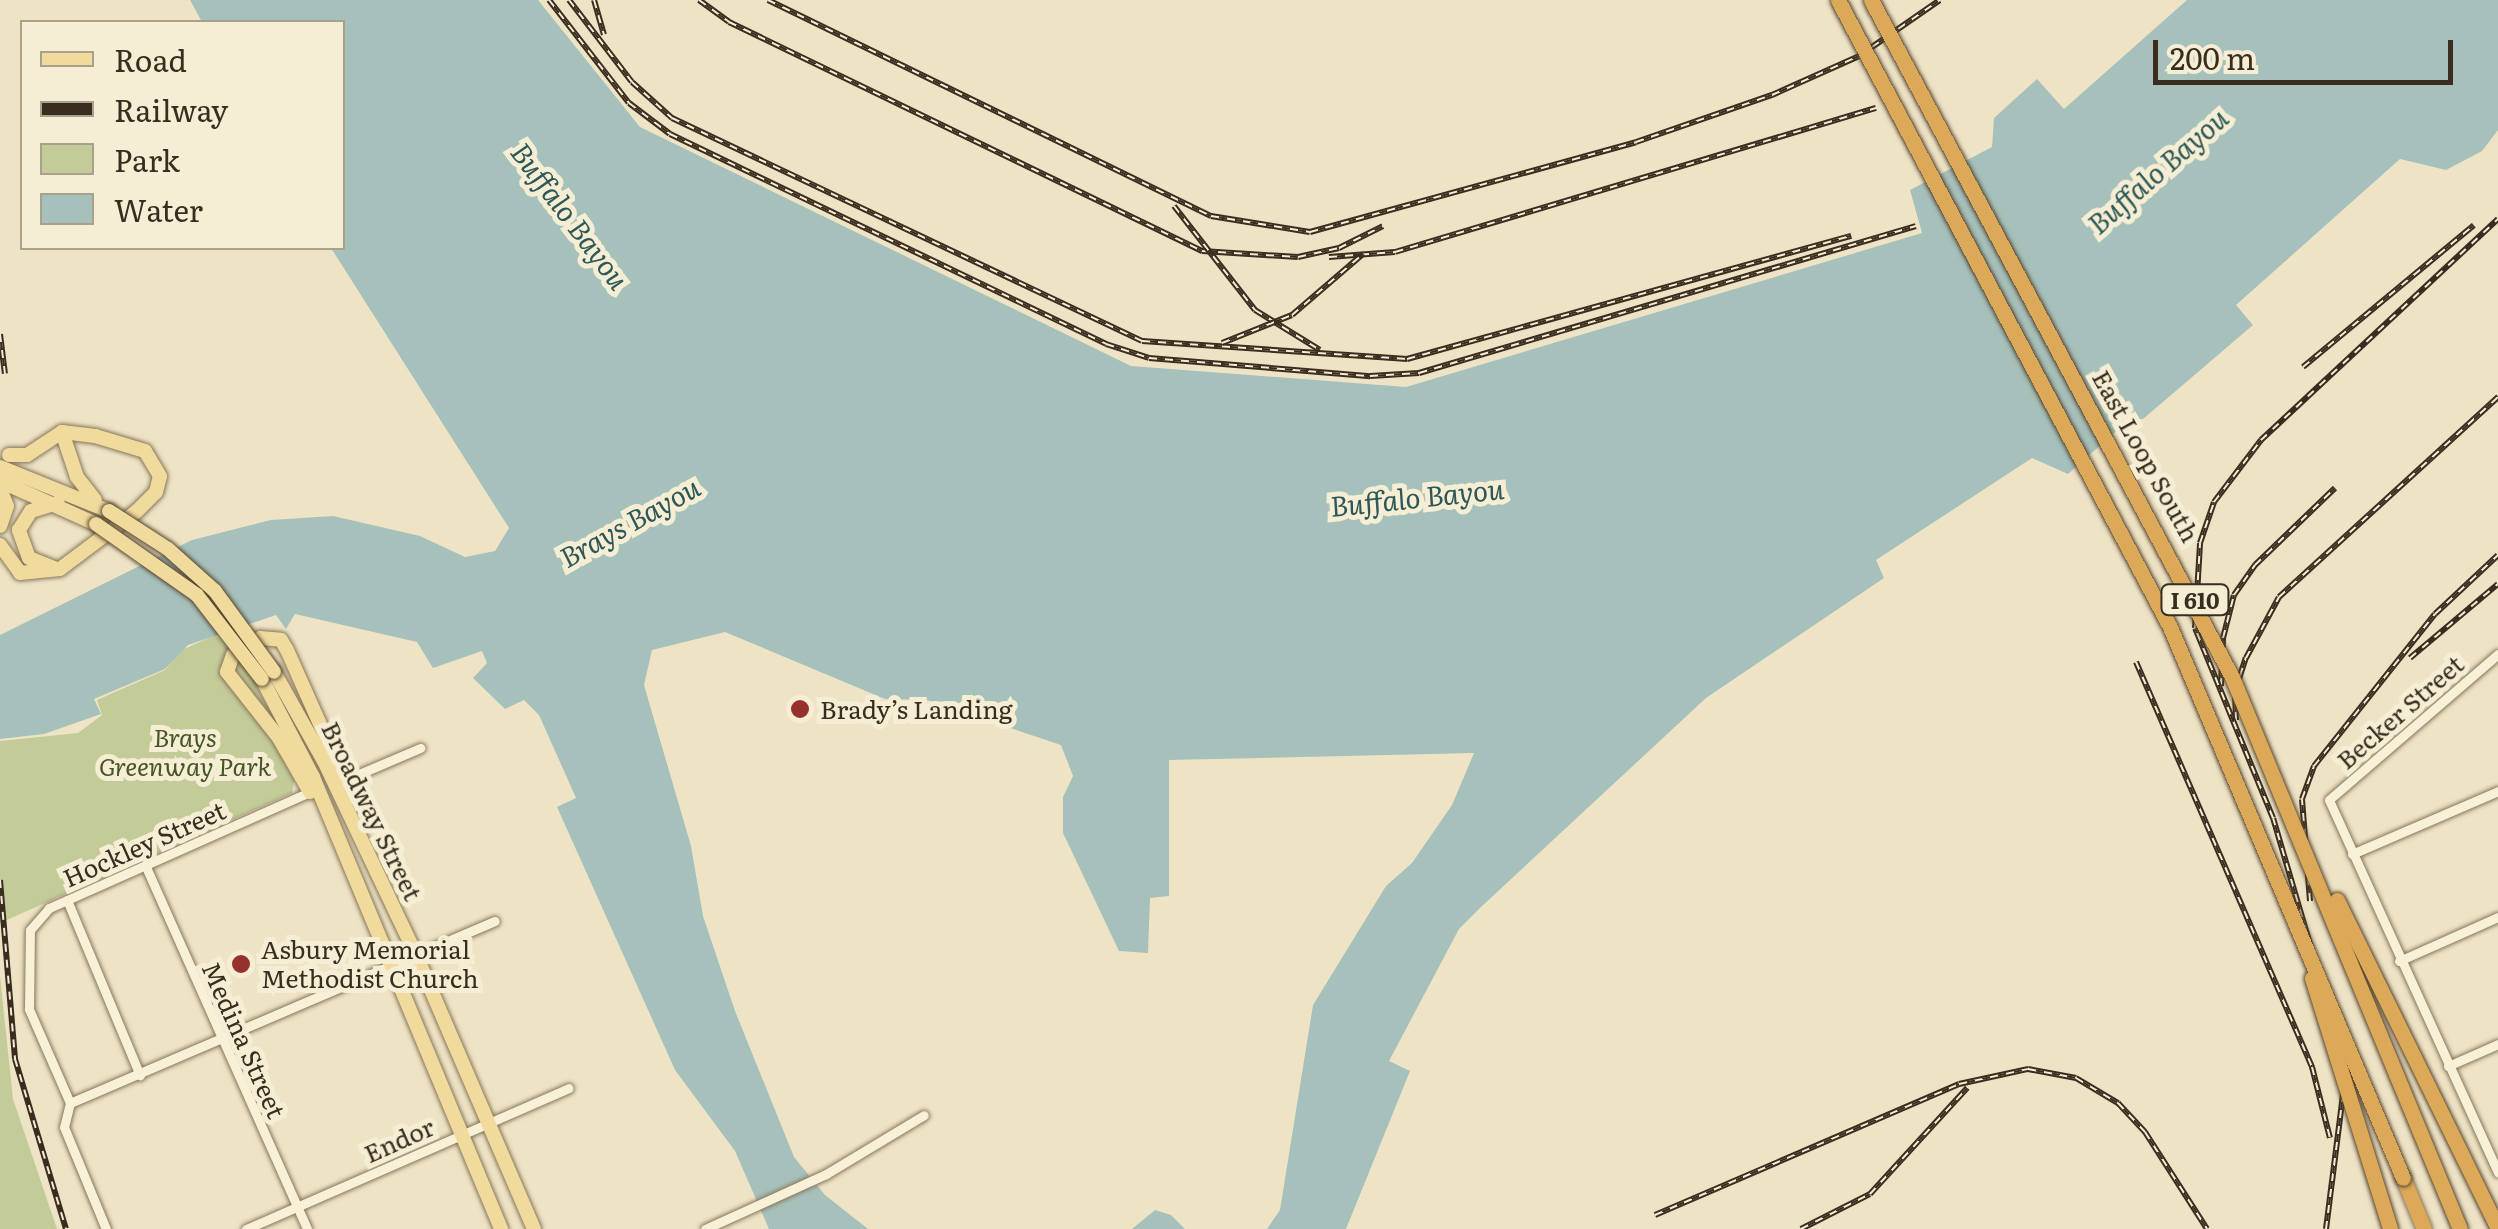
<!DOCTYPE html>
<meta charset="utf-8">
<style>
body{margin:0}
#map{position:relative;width:2498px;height:1229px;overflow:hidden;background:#eee4c5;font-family:Literata,serif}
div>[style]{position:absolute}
.green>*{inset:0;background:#c3cc99}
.water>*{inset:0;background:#a6c1bb}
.roads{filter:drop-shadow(0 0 2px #88765b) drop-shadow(0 0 2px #88765b)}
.minor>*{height:9px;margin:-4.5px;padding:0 4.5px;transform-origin:4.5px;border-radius:4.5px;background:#f8f1d8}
.primary>*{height:14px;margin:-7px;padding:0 7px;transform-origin:7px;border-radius:7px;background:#f0db9d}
.motorway>*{height:15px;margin:-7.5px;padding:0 7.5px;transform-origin:7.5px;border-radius:7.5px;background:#dba957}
.rail>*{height:6px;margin-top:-3px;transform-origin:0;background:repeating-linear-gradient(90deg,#f5eed4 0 8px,#392d1f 0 16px);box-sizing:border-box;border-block:2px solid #392d1f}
.bridges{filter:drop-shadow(0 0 2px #56442f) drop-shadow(0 0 2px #56442f)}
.primary-bridge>*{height:14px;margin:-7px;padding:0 7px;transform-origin:7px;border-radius:7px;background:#f0db9d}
.motorway-bridge>*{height:15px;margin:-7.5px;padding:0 7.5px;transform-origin:7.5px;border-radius:7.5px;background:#dba957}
.dots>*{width:28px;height:28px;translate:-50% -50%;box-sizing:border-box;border:5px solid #f5eed4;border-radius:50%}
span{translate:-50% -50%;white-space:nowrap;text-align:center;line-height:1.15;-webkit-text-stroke:10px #f5eed4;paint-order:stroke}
.shield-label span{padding:2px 8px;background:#f5eed4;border:2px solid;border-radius:8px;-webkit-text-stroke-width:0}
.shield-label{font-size:22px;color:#392d1f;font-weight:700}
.street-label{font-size:25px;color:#392d1f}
.poi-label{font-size:25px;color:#392d1f}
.left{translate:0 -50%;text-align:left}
.park-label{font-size:25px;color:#465526;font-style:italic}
.water-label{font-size:28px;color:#2e5858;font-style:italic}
.legend{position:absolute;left:20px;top:20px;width:325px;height:230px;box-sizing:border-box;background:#f5eed4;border:2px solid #aaa18c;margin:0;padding:12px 18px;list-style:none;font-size:30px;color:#392d1f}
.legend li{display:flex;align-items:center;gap:20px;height:50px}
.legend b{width:50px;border:2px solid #aaa18c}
.scale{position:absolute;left:2153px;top:40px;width:300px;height:45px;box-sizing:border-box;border:5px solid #392d1f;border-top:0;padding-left:12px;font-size:30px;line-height:35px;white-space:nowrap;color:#392d1f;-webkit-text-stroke:8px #f5eed4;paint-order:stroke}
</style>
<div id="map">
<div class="green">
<div style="clip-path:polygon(215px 635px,244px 667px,288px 741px,297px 764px,292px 793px,0 923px,0 741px,78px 733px,102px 715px,97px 700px,165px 670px,182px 650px)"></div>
<div style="clip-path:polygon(0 976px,13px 1099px,57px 1229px,0 1229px)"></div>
</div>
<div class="water">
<div style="clip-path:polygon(190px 0,538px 0,640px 127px,1131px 366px,1406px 387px,1922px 233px,1910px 190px,1992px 147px,1994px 118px,2037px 79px,2064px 109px,2187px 0,2498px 0,2498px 130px,2482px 151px,2446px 170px,2400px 159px,2236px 305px,2253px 325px,2143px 419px,2130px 419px,2068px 474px,2032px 458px,1876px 560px,1884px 578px,1706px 698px,1481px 907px,1459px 929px,1389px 1061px,1410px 1071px,1346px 1229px,1267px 1229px,1280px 1210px,1313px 1005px,1386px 886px,1412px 863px,1452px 805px,1474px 753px,1169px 760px,1169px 896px,1150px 898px,1148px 953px,1119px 951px,1063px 833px,1063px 797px,1073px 776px,1061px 745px,927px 700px,885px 699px,725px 632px,652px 650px,644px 685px,691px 846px,703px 916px,735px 1011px,794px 1157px,825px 1195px,868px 1229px,769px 1229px,735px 1151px,675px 1070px,557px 807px,576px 798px,539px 715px,524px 700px,505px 709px,473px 678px,487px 663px,482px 651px,433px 668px,417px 642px,295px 614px,286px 629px,276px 615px,188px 645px,165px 669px,94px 699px,101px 714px,44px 734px,0 739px,0 635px,192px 540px,271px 520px,333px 516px,420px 536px,465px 557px,495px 551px,509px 528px,331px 248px,342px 248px,342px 22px,202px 22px)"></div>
<div style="clip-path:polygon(1155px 1210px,1171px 1215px,1185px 1229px,1132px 1229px)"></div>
</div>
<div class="roads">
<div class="minor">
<div style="left:2498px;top:654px;width:223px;rotate:139.2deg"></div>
<div style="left:2329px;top:800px;width:409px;rotate:65.6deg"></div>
<div style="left:345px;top:780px;width:82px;rotate:-23.1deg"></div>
<div style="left:2352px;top:854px;width:159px;rotate:-23.3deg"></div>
<div style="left:146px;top:867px;width:396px;rotate:66deg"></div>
<div style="left:67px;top:900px;width:190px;rotate:67.4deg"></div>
<div style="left:2399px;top:961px;width:108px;rotate:-24deg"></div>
<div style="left:2448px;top:1066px;width:55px;rotate:-23.7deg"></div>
<div style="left:70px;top:1103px;width:462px;rotate:-23.2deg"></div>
<div style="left:106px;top:1229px;width:110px;rotate:-112.4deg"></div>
<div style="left:64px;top:1127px;width:25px;rotate:-76deg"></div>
<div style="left:70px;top:1103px;width:103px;rotate:-113.6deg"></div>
<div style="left:29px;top:1009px;width:79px;rotate:-89.3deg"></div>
<div style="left:30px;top:930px;width:29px;rotate:-49deg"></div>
<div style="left:49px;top:908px;width:286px;rotate:-24deg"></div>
<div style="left:246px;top:1229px;width:352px;rotate:-23.6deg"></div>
<div style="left:705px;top:1229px;width:133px;rotate:-24.4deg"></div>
<div style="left:826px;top:1174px;width:114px;rotate:-31deg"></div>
</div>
<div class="primary">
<div style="left:62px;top:432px;width:47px;rotate:71.6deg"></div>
<div style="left:77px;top:477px;width:29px;rotate:52deg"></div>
<div style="left:0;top:467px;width:118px;rotate:22deg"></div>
<div style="left:0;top:481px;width:105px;rotate:24.1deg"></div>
<div style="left:0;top:488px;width:19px;rotate:69deg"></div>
<div style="left:7px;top:506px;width:21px;rotate:109deg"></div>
<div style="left:0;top:545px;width:34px;rotate:54deg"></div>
<div style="left:20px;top:573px;width:40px;rotate:-5.7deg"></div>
<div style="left:60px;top:569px;width:95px;rotate:-36.9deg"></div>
<div style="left:136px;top:512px;width:28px;rotate:-45deg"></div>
<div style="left:156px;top:492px;width:16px;rotate:-76deg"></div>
<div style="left:160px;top:476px;width:29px;rotate:-121deg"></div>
<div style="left:145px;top:451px;width:52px;rotate:-163.3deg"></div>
<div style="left:95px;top:436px;width:33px;rotate:-173deg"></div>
<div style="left:62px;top:432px;width:42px;rotate:146.7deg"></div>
<div style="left:27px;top:455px;width:18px;rotate:180deg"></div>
<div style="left:54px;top:568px;width:27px;rotate:-158deg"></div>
<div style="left:29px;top:558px;width:30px;rotate:-110deg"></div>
<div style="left:19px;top:530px;width:22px;rotate:-58deg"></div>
<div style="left:31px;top:511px;width:28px;rotate:-17deg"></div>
<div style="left:274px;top:672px;width:102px;rotate:60.7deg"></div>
<div style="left:324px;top:761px;width:215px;rotate:64.6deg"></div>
<div style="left:416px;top:955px;width:298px;rotate:66.7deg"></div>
<div style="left:262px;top:679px;width:110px;rotate:62.5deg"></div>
<div style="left:313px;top:777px;width:490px;rotate:67.4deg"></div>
<div style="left:310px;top:792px;width:62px;rotate:-119.9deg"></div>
<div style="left:279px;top:738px;width:84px;rotate:-128.2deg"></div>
<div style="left:227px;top:672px;width:18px;rotate:-71deg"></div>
<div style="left:233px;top:655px;width:32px;rotate:-32deg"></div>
<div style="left:260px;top:638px;width:21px;rotate:5deg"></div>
<div style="left:281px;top:640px;width:12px;rotate:59deg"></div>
<div style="left:287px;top:650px;width:142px;rotate:66deg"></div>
<div style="left:345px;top:780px;width:20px;rotate:84deg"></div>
</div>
<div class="motorway">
<div style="left:2403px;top:1178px;width:55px;rotate:67.6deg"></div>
</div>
</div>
<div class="rail">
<div style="left:549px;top:0;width:130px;rotate:52.2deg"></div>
<div style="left:629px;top:103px;width:51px;rotate:37.1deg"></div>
<div style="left:670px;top:134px;width:484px;rotate:25.7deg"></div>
<div style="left:1106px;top:344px;width:45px;rotate:18deg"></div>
<div style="left:1149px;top:358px;width:222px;rotate:4.7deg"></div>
<div style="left:1370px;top:376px;width:49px;rotate:-3.5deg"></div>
<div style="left:1419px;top:373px;width:518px;rotate:-16.48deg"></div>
<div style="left:569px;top:0;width:103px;rotate:52.5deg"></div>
<div style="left:632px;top:82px;width:54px;rotate:42deg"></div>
<div style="left:672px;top:118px;width:520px;rotate:25.38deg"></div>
<div style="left:1142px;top:341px;width:266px;rotate:3.9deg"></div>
<div style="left:1407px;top:359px;width:461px;rotate:-15.5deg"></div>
<div style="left:594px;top:0;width:36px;rotate:74deg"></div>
<div style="left:699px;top:0;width:37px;rotate:36deg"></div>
<div style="left:729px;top:22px;width:526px;rotate:25.83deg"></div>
<div style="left:1202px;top:251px;width:96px;rotate:3.6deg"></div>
<div style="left:1298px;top:257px;width:42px;rotate:-12.4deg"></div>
<div style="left:1339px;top:248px;width:49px;rotate:-26.6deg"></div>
<div style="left:768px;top:0;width:493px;rotate:26deg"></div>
<div style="left:1211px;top:216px;width:100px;rotate:9.2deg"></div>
<div style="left:1310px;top:232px;width:338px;rotate:-15.4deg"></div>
<div style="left:1636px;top:142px;width:144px;rotate:-19.1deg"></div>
<div style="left:1772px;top:95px;width:95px;rotate:-24.1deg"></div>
<div style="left:1859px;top:56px;width:98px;rotate:-34.7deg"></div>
<div style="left:1174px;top:206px;width:132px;rotate:52.1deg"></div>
<div style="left:1255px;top:310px;width:76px;rotate:31.6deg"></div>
<div style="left:1329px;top:257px;width:66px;rotate:-4.3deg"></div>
<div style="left:1395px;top:252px;width:502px;rotate:-16.67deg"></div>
<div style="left:0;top:334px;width:40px;rotate:82.9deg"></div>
<div style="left:1222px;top:343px;width:75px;rotate:-21.8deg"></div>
<div style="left:1292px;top:315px;width:94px;rotate:-40.7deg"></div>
<div style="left:2303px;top:367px;width:222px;rotate:-39.7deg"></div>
<div style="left:2410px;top:658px;width:115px;rotate:-40.1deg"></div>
<div style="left:2136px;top:662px;width:442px;rotate:66.5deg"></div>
<div style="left:2312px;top:1067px;width:73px;rotate:75.8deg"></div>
<div style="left:2221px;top:686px;width:48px;rotate:-87.6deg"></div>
<div style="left:2223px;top:638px;width:44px;rotate:-75.7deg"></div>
<div style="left:2234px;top:595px;width:37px;rotate:-55deg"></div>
<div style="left:2255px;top:565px;width:111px;rotate:-43.9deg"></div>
<div style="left:2236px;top:720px;width:29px;rotate:-92deg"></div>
<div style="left:2235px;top:691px;width:35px;rotate:-72deg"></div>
<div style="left:2246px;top:658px;width:69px;rotate:-61.6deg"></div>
<div style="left:2279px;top:597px;width:297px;rotate:-42.4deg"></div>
<div style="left:0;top:880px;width:180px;rotate:85.2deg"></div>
<div style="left:15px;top:1059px;width:177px;rotate:73.3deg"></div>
<div style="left:2310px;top:901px;width:102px;rotate:-94.5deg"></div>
<div style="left:2302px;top:799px;width:35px;rotate:-70deg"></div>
<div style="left:2314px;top:766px;width:194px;rotate:-51.5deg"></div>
<div style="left:2435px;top:614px;width:86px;rotate:-43.1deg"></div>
<div style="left:1655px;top:1215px;width:331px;rotate:-23.3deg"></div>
<div style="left:1959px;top:1084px;width:71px;rotate:-12.3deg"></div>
<div style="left:2028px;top:1069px;width:49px;rotate:10.6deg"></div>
<div style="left:2076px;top:1078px;width:49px;rotate:30.8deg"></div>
<div style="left:2118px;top:1103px;width:40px;rotate:47deg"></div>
<div style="left:2145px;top:1132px;width:115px;rotate:57.4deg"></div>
<div style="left:1801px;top:1229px;width:77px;rotate:-26.9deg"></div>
<div style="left:1870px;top:1194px;width:144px;rotate:-47.5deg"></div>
<div style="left:2326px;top:1229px;width:135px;rotate:-82.8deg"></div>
<div style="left:2343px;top:1095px;width:55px;rotate:-95.2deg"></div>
<div style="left:2338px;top:1040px;width:231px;rotate:-106.3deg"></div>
<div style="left:2273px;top:818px;width:205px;rotate:-112.3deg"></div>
<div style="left:2195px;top:628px;width:85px;rotate:-86.6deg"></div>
<div style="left:2200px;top:543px;width:43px;rotate:-71.1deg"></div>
<div style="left:2214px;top:502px;width:78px;rotate:-52.8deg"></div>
<div style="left:2261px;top:440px;width:324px;rotate:-43deg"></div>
</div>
<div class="bridges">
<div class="primary-bridge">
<div style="left:109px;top:511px;width:70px;rotate:32.8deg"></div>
<div style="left:168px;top:549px;width:63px;rotate:41.8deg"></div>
<div style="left:215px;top:591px;width:100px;rotate:53.9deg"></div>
<div style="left:96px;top:524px;width:123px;rotate:35.1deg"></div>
<div style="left:197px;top:595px;width:106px;rotate:52.3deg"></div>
</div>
<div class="motorway-bridge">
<div style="left:1838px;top:0;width:709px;rotate:62.1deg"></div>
<div style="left:2170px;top:627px;width:598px;rotate:67.08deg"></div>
<div style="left:1871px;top:0;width:767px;rotate:61.93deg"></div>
<div style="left:2232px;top:677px;width:597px;rotate:67.56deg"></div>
<div style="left:2337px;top:900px;width:366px;rotate:63.9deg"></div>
<div style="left:2312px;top:978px;width:263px;rotate:72.7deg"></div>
</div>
</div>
<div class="dots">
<div style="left:800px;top:709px;background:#97312c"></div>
<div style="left:241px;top:964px;background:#97312c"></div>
</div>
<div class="shield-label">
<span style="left:2195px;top:600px">I 610</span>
</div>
<div class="street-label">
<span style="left:2146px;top:456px;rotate:61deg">East Loop South</span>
<span style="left:2400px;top:712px;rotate:-41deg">Becker Street</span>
<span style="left:372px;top:811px;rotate:64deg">Broadway Street</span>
<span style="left:144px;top:844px;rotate:-24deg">Hockley Street</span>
<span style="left:244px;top:1040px;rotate:66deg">Medina Street</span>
<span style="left:399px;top:1140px;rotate:-24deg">Endor</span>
</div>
<div class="poi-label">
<span class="left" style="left:820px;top:709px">Brady’s Landing</span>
<span class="left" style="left:261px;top:964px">Asbury Memorial<br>Methodist Church</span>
</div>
<div class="park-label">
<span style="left:185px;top:752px">Brays<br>Greenway Park</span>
</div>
<div class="water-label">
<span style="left:2157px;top:170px;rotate:-41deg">Buffalo Bayou</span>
<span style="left:571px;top:215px;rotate:53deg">Buffalo Bayou</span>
<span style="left:1417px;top:496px;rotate:-6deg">Buffalo Bayou</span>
<span style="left:629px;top:521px;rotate:-29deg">Brays Bayou</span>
</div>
<ul class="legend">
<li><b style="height:12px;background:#f0db9d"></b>Road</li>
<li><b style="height:12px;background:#392d1f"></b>Railway</li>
<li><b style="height:28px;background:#c3cc99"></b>Park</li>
<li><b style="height:28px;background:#a6c1bb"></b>Water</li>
</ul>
<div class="scale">200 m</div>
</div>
